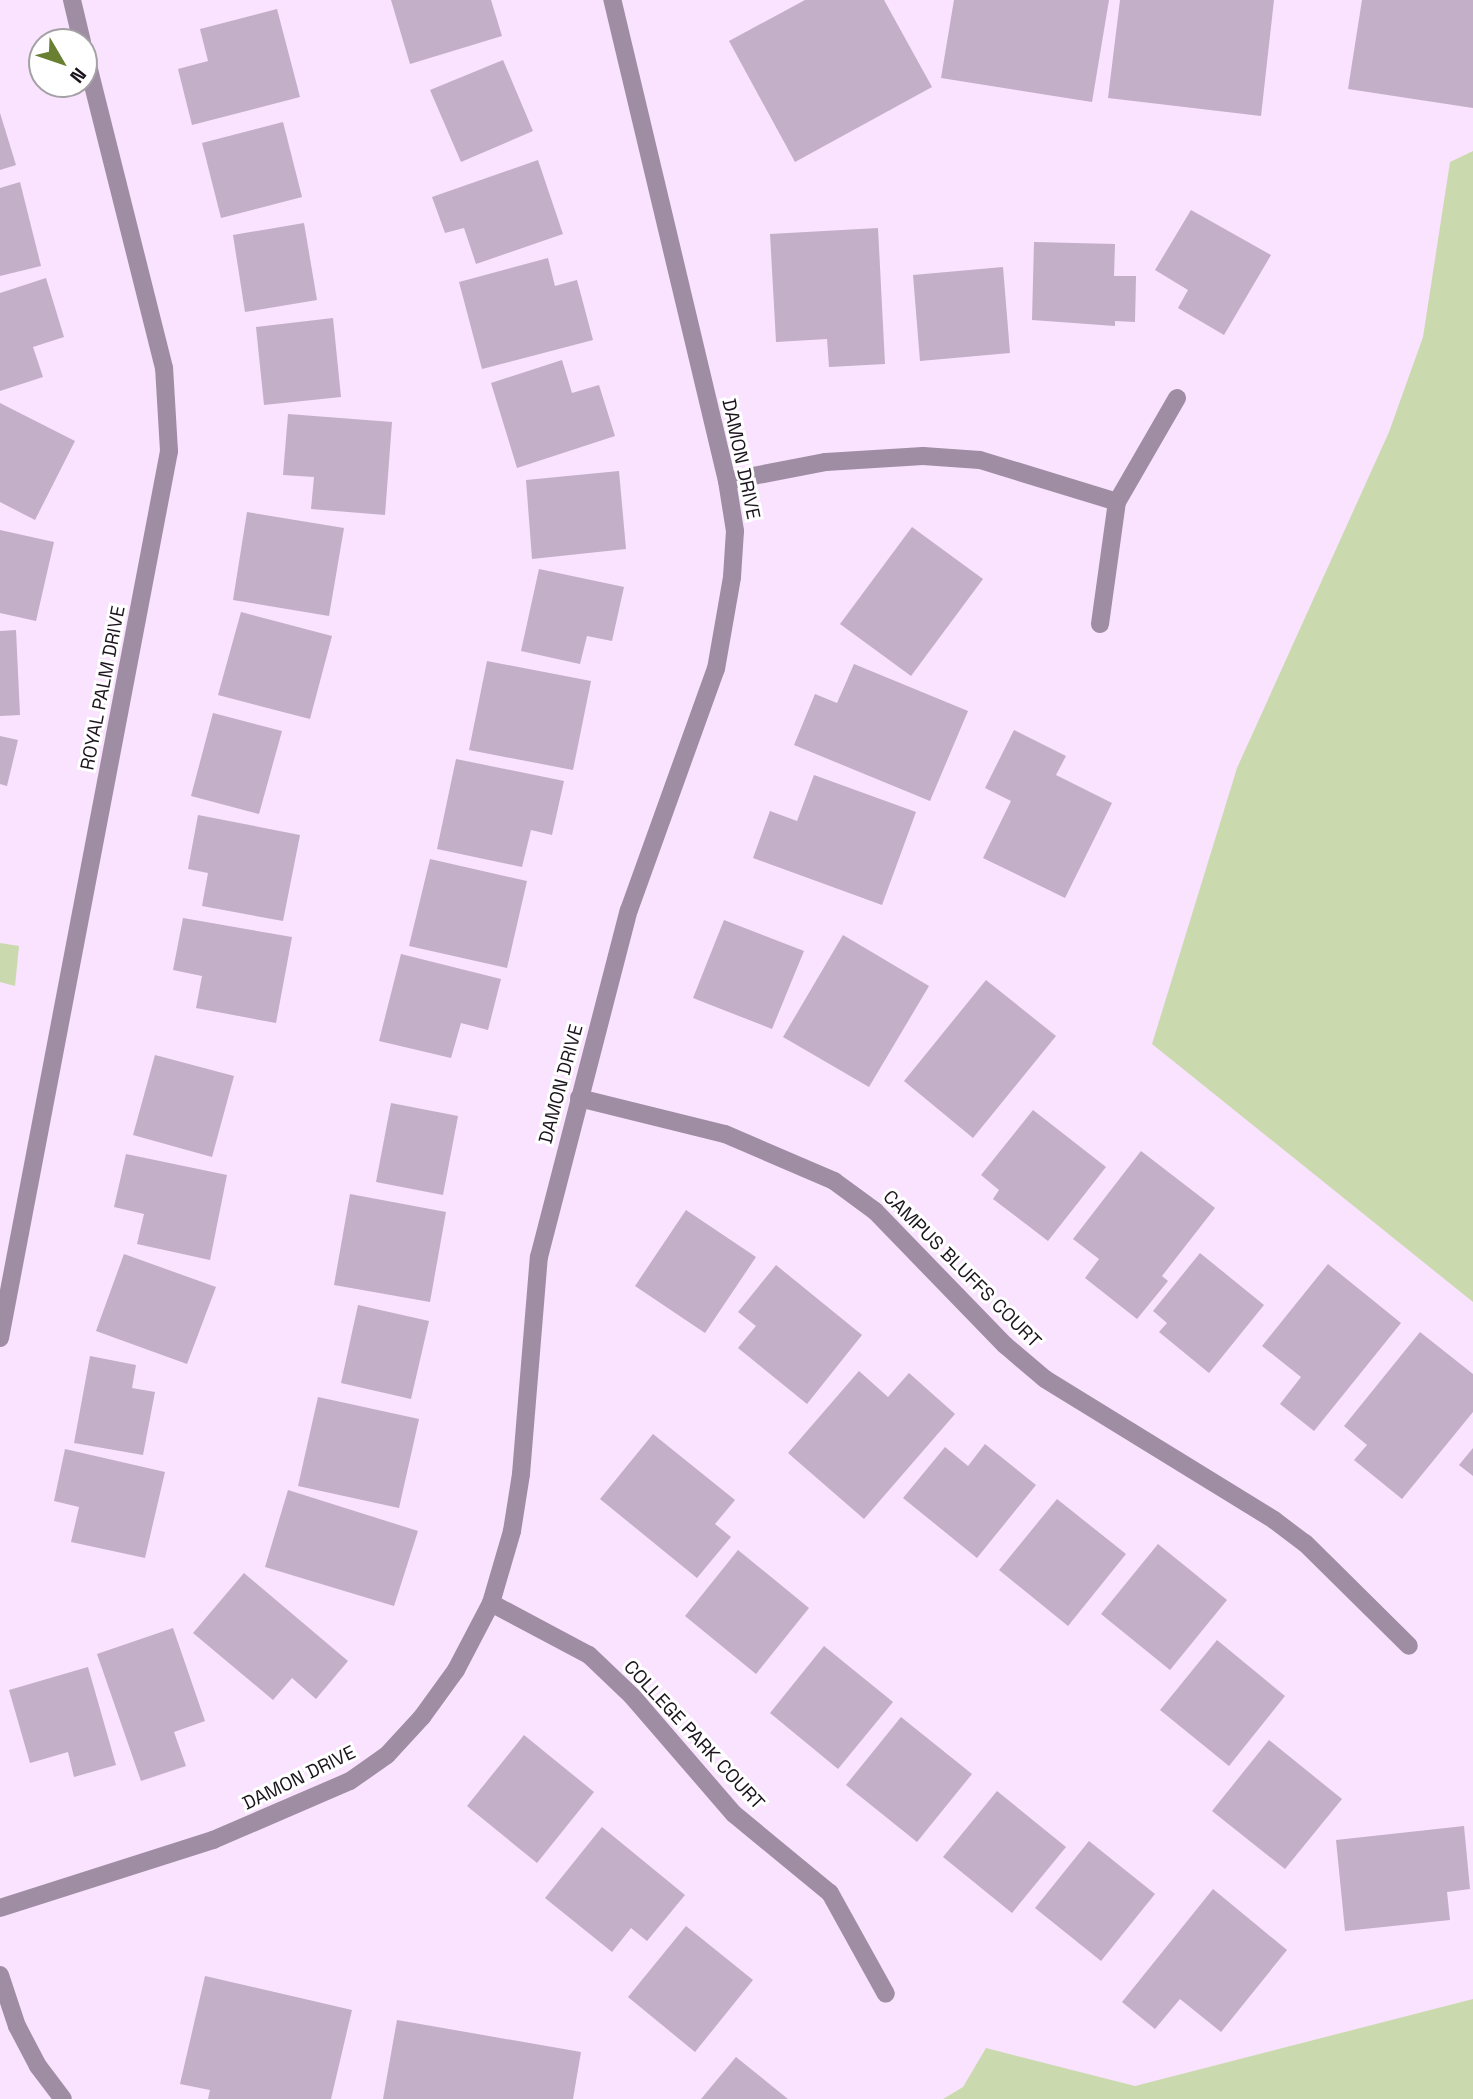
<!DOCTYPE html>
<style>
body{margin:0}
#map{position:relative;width:1473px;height:2099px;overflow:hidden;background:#f9e3fe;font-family:"Space Grotesk",sans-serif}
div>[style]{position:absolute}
.green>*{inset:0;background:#cadaae}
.building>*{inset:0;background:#c3afc8}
.street>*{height:18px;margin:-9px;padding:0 9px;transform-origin:9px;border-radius:9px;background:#9f8da4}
span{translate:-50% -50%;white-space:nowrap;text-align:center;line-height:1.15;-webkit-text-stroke:6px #fff;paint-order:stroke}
.street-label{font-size:19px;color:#1c141d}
.north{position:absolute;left:28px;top:28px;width:70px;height:70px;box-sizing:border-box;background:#fff;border:2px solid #a4a1a5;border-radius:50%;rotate:129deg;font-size:19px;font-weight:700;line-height:28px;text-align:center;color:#1c141d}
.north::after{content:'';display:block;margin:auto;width:24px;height:32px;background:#698033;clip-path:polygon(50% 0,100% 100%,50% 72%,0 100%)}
</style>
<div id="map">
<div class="green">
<div style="clip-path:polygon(1473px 151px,1473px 1302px,1152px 1044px,1237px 768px,1389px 432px,1423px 337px,1450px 162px)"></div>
<div style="clip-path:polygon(0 943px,19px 946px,15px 986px,0 982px)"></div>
<div style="clip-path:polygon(1473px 1999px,1473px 2099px,943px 2099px,963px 2087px,986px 2048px,1135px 2086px)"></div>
</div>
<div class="building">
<div style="clip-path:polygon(391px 0,491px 0,502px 36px,410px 64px)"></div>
<div style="clip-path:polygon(805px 0,884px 0,932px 87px,795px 162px,729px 41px)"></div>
<div style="clip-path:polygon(954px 0,1109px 0,1092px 102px,941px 78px)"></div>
<div style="clip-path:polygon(1120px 0,1274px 0,1261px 116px,1108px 98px)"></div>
<div style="clip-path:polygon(1362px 0,1473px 0,1473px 108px,1348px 89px)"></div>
<div style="clip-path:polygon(277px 9px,300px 97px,192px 125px,178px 69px,208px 61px,200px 29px)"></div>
<div style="clip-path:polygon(503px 60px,533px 131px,461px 162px,430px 90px)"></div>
<div style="clip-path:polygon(0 113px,16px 165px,0 170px)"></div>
<div style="clip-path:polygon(283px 122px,302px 197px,221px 218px,202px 143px)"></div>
<div style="clip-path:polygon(538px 160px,563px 234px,476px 264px,464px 228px,445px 233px,432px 197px)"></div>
<div style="clip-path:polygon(20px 182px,41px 266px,0 276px,0 188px)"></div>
<div style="clip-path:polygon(1191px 210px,1271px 255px,1224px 335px,1178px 308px,1188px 290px,1155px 270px)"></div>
<div style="clip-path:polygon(304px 223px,317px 300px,245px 312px,233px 235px)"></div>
<div style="clip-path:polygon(878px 228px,885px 364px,829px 367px,827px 339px,776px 342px,770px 234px)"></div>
<div style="clip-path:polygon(1034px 242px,1115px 244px,1114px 276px,1136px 276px,1135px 322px,1115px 321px,1115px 326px,1032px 320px)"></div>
<div style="clip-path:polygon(548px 258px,555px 286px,577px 280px,593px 340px,482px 369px,459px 282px)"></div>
<div style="clip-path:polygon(1003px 267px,1010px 353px,920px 361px,913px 275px)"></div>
<div style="clip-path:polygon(46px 278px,64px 337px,33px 347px,43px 377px,0 391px,0 293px)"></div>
<div style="clip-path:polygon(333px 318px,341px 397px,264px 405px,256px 327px)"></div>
<div style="clip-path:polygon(562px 360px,572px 393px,599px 385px,615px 436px,517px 468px,491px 383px)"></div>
<div style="clip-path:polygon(0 403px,75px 441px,35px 520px,0 502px)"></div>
<div style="clip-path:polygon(288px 414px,392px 422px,385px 515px,311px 509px,314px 477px,283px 475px)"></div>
<div style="clip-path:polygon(619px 471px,626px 549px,532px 559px,526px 480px)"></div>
<div style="clip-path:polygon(247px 512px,344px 528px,329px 616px,233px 600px)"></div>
<div style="clip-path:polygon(912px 527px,983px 579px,911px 676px,840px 624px)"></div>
<div style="clip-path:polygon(0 530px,54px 542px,36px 621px,0 613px)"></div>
<div style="clip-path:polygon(539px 569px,624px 587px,612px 641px,587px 636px,580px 664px,521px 651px)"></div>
<div style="clip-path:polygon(241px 612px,332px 636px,310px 719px,218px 695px)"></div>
<div style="clip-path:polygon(16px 630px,20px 715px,0 716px,0 631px)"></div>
<div style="clip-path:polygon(487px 661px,591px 681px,573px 770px,469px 750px)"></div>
<div style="clip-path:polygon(854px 664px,968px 711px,930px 801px,794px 745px,815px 694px,837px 703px)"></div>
<div style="clip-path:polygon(213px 713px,282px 731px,259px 814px,191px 796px)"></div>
<div style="clip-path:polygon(1014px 730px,1066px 756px,1056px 775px,1112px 803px,1065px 898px,983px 858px,1011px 801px,985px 788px)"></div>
<div style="clip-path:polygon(0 736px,18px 740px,7px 786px,0 784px)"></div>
<div style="clip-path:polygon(456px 759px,564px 781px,552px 835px,531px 830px,522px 867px,437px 849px)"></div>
<div style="clip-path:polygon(814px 775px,916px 812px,882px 905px,753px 858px,770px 811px,797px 821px)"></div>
<div style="clip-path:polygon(198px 815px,300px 835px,283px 921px,202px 906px,208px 873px,188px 869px)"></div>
<div style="clip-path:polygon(430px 859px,527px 881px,507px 968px,409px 946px)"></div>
<div style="clip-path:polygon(183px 918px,292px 937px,276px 1023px,196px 1008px,202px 976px,173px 970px)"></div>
<div style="clip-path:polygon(724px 920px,804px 951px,772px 1029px,693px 998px)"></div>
<div style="clip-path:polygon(843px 935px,929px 986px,869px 1087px,783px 1037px)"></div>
<div style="clip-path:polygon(401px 954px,501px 979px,488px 1030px,461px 1023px,451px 1058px,379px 1041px)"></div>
<div style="clip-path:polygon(986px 980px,1056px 1036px,973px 1138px,904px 1081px)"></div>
<div style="clip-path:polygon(155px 1055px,234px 1076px,212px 1157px,133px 1135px)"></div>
<div style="clip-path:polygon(391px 1103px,458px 1116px,443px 1195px,376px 1182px)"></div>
<div style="clip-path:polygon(1033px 1110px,1106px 1167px,1048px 1241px,993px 1199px,999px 1190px,981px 1175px)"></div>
<div style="clip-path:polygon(1141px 1151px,1215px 1208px,1162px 1276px,1168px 1281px,1137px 1319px,1085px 1278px,1099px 1259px,1073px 1239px)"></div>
<div style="clip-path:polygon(126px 1154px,227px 1175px,210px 1260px,137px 1244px,144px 1214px,114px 1207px)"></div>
<div style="clip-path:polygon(350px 1194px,446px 1212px,430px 1302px,334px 1285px)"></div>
<div style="clip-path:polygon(686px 1210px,756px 1257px,705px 1333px,635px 1286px)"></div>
<div style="clip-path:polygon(1200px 1253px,1264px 1305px,1209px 1373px,1159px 1332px,1167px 1323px,1153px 1311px)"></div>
<div style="clip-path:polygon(124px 1254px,216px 1287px,187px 1364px,96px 1331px)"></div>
<div style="clip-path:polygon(1328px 1264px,1401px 1323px,1314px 1431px,1280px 1404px,1301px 1377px,1262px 1346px)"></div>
<div style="clip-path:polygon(776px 1265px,862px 1335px,807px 1404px,738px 1348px,756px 1326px,738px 1312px)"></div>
<div style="clip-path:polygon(358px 1305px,429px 1321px,411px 1399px,341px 1383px)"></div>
<div style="clip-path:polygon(1420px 1332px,1473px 1374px,1473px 1412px,1402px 1499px,1354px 1460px,1367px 1445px,1344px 1426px)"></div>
<div style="clip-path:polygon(90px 1356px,136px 1365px,132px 1388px,155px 1392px,143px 1455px,74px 1443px)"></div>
<div style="clip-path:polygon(859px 1371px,888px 1397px,909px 1373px,955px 1414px,864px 1519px,788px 1453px)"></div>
<div style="clip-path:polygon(318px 1397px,419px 1419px,399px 1508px,298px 1486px)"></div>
<div style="clip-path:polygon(653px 1434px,735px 1500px,715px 1524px,731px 1537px,697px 1578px,600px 1499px)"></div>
<div style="clip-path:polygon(985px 1444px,1036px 1485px,977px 1558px,903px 1498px,945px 1447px,968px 1466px)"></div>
<div style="clip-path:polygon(1473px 1448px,1473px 1476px,1459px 1465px)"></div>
<div style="clip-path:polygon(65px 1449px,165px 1472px,145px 1558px,71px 1542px,79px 1507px,54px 1501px)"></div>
<div style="clip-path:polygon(288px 1490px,418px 1531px,394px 1606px,265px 1567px)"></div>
<div style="clip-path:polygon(1057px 1499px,1126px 1554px,1068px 1626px,999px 1570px)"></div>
<div style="clip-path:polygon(1158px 1544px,1227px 1600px,1170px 1670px,1101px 1614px)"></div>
<div style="clip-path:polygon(738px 1550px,809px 1608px,756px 1674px,685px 1616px)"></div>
<div style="clip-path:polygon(244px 1573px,348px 1661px,316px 1699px,292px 1678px,273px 1700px,193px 1633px)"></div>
<div style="clip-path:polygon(173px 1628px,205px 1721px,174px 1732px,186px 1766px,141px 1781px,97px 1654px)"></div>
<div style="clip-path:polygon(1217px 1640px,1285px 1696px,1229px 1766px,1160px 1710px)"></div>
<div style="clip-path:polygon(824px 1646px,893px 1702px,838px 1769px,770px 1713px)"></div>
<div style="clip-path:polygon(88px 1667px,116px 1765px,74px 1777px,68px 1752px,30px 1763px,9px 1690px)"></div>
<div style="clip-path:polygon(901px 1717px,972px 1774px,917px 1842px,846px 1785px)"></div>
<div style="clip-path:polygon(524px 1735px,594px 1792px,537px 1863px,467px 1806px)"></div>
<div style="clip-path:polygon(1269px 1740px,1342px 1799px,1285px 1869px,1212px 1811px)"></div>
<div style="clip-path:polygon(997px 1791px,1066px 1847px,1012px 1913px,943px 1857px)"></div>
<div style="clip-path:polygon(1464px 1826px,1470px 1889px,1447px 1892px,1450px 1920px,1345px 1931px,1336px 1840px)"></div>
<div style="clip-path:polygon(602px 1827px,685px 1895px,647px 1941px,631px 1928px,612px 1952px,545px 1898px)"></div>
<div style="clip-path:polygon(1089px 1841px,1155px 1894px,1101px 1961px,1035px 1908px)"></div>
<div style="clip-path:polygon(1213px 1889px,1287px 1950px,1221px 2032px,1180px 1999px,1155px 2029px,1122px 2002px)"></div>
<div style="clip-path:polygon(686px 1926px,753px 1980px,695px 2052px,628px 1997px)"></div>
<div style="clip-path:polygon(205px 1976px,352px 2010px,331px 2099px,208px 2099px,210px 2090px,180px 2084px)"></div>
<div style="clip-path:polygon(397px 2020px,581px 2052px,573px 2099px,383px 2099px)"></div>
<div style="clip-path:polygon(736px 2057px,788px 2099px,701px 2099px)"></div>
</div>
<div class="street">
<div style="left:72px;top:0;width:43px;rotate:76.6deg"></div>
<div style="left:727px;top:481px;width:101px;rotate:-10.9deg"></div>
<div style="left:826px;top:462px;width:97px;rotate:-3.5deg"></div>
<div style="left:923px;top:456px;width:57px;rotate:4deg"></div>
<div style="left:980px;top:460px;width:143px;rotate:17deg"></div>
<div style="left:1100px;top:624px;width:123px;rotate:-82.1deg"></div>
<div style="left:1117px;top:502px;width:120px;rotate:-60deg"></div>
<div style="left:579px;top:1098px;width:150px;rotate:13.9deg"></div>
<div style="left:725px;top:1134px;width:119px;rotate:23.3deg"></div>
<div style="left:834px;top:1181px;width:51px;rotate:36.2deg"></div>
<div style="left:875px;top:1211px;width:187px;rotate:45.9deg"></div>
<div style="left:1005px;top:1345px;width:52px;rotate:40.4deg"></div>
<div style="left:1045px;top:1379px;width:269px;rotate:31.6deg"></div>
<div style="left:1274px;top:1520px;width:39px;rotate:37deg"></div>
<div style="left:1305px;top:1543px;width:146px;rotate:44.7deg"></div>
<div style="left:0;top:1338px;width:903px;rotate:-79.21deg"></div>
<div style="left:169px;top:451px;width:83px;rotate:-93.4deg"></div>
<div style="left:164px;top:368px;width:328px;rotate:-104.1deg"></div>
<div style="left:491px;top:1603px;width:111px;rotate:28deg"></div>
<div style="left:589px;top:1655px;width:59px;rotate:43.6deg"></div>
<div style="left:632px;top:1696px;width:156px;rotate:49.2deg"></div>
<div style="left:734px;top:1814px;width:124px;rotate:39.5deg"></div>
<div style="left:830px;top:1893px;width:115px;rotate:61deg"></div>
<div style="left:0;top:1908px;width:224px;rotate:-17.7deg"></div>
<div style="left:213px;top:1840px;width:149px;rotate:-23.3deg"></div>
<div style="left:350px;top:1781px;width:45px;rotate:-35.1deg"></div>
<div style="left:387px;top:1755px;width:52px;rotate:-47.4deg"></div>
<div style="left:422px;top:1717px;width:58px;rotate:-54.1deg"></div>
<div style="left:456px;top:1670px;width:76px;rotate:-62.4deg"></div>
<div style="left:491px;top:1603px;width:75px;rotate:-73.7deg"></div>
<div style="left:512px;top:1531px;width:58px;rotate:-81deg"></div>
<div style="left:521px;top:1474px;width:218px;rotate:-85.3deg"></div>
<div style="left:539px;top:1257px;width:358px;rotate:-75.5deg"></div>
<div style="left:629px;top:910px;width:256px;rotate:-70.2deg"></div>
<div style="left:716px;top:669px;width:93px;rotate:-80.1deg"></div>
<div style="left:732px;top:577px;width:46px;rotate:-86.3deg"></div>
<div style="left:735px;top:531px;width:51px;rotate:-99.1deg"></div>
<div style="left:727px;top:481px;width:495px;rotate:-103.4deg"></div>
<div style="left:0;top:1975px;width:54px;rotate:71.6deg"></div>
<div style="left:17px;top:2026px;width:45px;rotate:62.3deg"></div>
<div style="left:38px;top:2066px;width:41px;rotate:52.9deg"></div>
</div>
<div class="street-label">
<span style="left:741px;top:459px;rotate:78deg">DAMON DRIVE</span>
<span style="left:103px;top:688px;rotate:-79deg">ROYAL PALM DRIVE</span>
<span style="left:561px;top:1084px;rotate:-75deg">DAMON DRIVE</span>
<span style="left:962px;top:1269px;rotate:45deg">CAMPUS BLUFFS COURT</span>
<span style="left:694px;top:1735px;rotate:47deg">COLLEGE PARK COURT</span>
<span style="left:299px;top:1778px;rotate:-26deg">DAMON DRIVE</span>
</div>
<div class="north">N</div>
</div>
